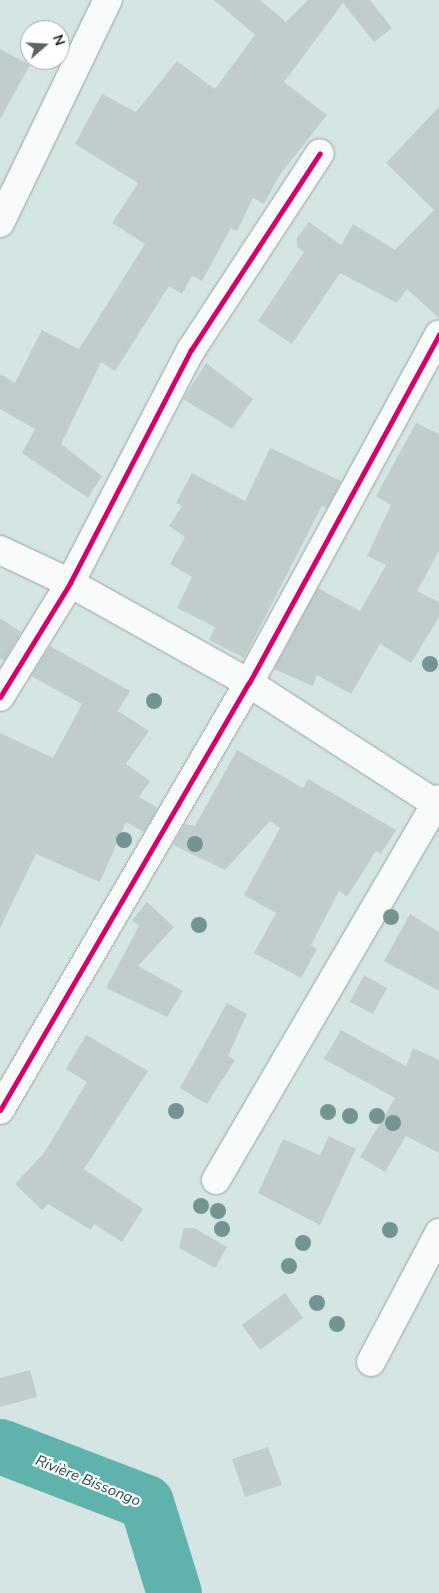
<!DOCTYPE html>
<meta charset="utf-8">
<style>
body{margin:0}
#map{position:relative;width:439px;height:1593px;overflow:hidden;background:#d5e5e3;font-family:"Nunito Sans",sans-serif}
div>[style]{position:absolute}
.river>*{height:55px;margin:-27.5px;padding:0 27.5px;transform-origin:27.5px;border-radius:27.5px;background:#5fb3ac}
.building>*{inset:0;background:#c0cdcc}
.roads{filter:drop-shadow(0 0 1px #97a3a2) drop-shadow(0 0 1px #97a3a2)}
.minor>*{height:28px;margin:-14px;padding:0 14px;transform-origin:14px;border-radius:14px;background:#f9fbfb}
.cycleway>*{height:5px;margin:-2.5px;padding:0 2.5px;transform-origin:2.5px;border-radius:2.5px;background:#d6006c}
.trees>*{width:16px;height:16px;margin:-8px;border-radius:50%;background:#739490}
span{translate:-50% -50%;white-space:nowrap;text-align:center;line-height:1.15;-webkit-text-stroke:4.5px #fff;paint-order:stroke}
.water-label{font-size:15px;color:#1f4d49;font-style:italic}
.north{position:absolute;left:20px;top:20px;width:50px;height:50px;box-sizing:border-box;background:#fff;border:1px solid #a2a6a6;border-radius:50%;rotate:71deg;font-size:14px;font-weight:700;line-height:20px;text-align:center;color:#162120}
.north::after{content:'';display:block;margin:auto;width:18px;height:22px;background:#596664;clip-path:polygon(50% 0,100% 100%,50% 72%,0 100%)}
</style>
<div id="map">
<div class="river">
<div style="left:0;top:1446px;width:156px;rotate:21deg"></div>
<div style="left:146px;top:1502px;width:95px;rotate:72.9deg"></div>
</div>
<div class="building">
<div style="clip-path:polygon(214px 0,260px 0,286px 22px,308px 0,370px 0,392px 28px,374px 42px,343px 3px,284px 82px,327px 115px,279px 176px,264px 204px,253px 198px,237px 231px,231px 228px,202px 281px,192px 276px,182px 294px,169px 286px,115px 371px,101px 362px,61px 444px,102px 476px,88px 498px,22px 453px,35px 429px,0 409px,0 374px,15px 383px,42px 330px,79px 349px,145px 244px,112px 223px,138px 183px,75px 144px,102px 94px,136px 112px,177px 61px,215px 89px,255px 35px)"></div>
<div style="clip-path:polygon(0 49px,30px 65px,0 119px)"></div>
<div style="clip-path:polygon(439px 107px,439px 318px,407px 289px,397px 303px,340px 273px,292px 344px,258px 321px,304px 252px,297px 247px,297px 238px,309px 222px,341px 245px,353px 224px,395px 250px,434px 210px,386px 163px)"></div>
<div style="clip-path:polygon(206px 363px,253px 399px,232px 429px,183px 399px)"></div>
<div style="clip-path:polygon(416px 423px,439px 434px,439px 551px,417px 591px,439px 602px,439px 617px,411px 663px,380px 644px,351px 694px,317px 675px,313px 686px,274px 669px,318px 588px,360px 611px,386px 565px,367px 556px,391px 505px,376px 496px)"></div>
<div style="clip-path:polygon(270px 448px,341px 481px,327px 508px,322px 506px,244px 658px,209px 640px,215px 627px,177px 608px,192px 577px,170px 564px,185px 537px,169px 526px,182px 506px,176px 503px,192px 473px,245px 501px)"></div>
<div style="clip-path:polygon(0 618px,21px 632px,4px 661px,0 658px)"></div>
<div style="clip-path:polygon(50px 646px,130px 691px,118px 711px,149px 731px,126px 764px,150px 781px,139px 797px,158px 808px,144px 832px,126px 822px,100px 882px,36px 854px,0 928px,0 733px,53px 758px,82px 704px,31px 676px)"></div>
<div style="clip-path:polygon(237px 750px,303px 788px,308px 779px,396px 830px,381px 854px,376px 851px,347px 897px,339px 891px,311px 945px,317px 949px,301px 978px,254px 953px,276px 913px,244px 895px,280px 828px,270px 821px,225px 870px,173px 845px,185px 824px,195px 826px)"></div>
<div style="clip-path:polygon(147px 902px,174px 927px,138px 966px,183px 991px,167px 1017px,106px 988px,139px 926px,132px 920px)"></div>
<div style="clip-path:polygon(410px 914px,439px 932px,439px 991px,384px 961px)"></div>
<div style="clip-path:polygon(364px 975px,387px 988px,373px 1014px,350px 1002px)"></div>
<div style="clip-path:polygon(227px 1003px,247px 1014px,228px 1056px,235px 1060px,207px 1104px,180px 1088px)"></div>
<div style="clip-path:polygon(341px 1030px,406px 1066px,413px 1048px,439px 1060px,439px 1153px,406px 1136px,385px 1172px,360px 1157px,395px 1098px,324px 1059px)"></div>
<div style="clip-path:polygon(86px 1035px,148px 1071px,84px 1169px,143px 1209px,122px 1242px,94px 1224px,91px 1230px,48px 1204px,42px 1210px,15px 1184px,44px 1153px,87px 1082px,66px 1069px)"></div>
<div style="clip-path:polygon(329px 1136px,356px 1149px,320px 1225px,258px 1193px,283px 1139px,320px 1155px)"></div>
<div style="clip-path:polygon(184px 1228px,194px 1228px,227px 1247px,215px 1268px,179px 1248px)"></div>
<div style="clip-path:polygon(285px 1293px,303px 1318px,260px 1350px,242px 1325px)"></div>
<div style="clip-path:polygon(30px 1370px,37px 1397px,0 1407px,0 1378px)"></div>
<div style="clip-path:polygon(268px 1447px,282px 1485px,245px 1497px,232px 1459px)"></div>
</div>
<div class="roads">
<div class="minor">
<div style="left:0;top:223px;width:248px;rotate:-64.2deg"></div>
<div style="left:0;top:550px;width:77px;rotate:25.2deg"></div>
<div style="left:70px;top:583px;width:205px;rotate:29.2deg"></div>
<div style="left:249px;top:683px;width:226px;rotate:32.9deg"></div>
<div style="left:0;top:697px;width:134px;rotate:-58.4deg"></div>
<div style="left:70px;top:583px;width:263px;rotate:-62.6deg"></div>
<div style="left:191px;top:350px;width:235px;rotate:-56.8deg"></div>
<div style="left:0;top:1110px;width:494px;rotate:-59.8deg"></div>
<div style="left:249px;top:683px;width:397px;rotate:-61.4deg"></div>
<div style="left:216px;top:1180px;width:441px;rotate:-59.7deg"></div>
<div style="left:371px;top:1362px;width:146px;rotate:-62.2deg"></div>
</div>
</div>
<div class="cycleway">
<div style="left:0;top:697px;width:134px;rotate:-58.4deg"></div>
<div style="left:70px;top:583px;width:263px;rotate:-62.6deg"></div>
<div style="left:191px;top:350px;width:235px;rotate:-56.8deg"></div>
<div style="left:0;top:1110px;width:494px;rotate:-59.8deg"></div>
<div style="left:249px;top:683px;width:397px;rotate:-61.4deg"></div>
</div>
<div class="trees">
<div style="left:430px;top:664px"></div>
<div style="left:154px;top:701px"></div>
<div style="left:124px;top:840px"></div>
<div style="left:195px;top:844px"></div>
<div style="left:391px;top:917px"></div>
<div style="left:199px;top:925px"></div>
<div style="left:176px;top:1111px"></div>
<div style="left:328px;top:1112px"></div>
<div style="left:350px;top:1116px"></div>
<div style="left:377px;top:1116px"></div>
<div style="left:393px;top:1123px"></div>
<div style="left:201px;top:1206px"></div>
<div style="left:218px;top:1211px"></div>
<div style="left:222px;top:1229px"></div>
<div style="left:390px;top:1230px"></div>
<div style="left:303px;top:1243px"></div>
<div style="left:289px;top:1266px"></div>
<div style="left:317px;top:1303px"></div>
<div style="left:337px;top:1324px"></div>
</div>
<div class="water-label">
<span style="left:88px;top:1481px;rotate:22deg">Rivière Bissongo</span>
</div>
<div class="north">N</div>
</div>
